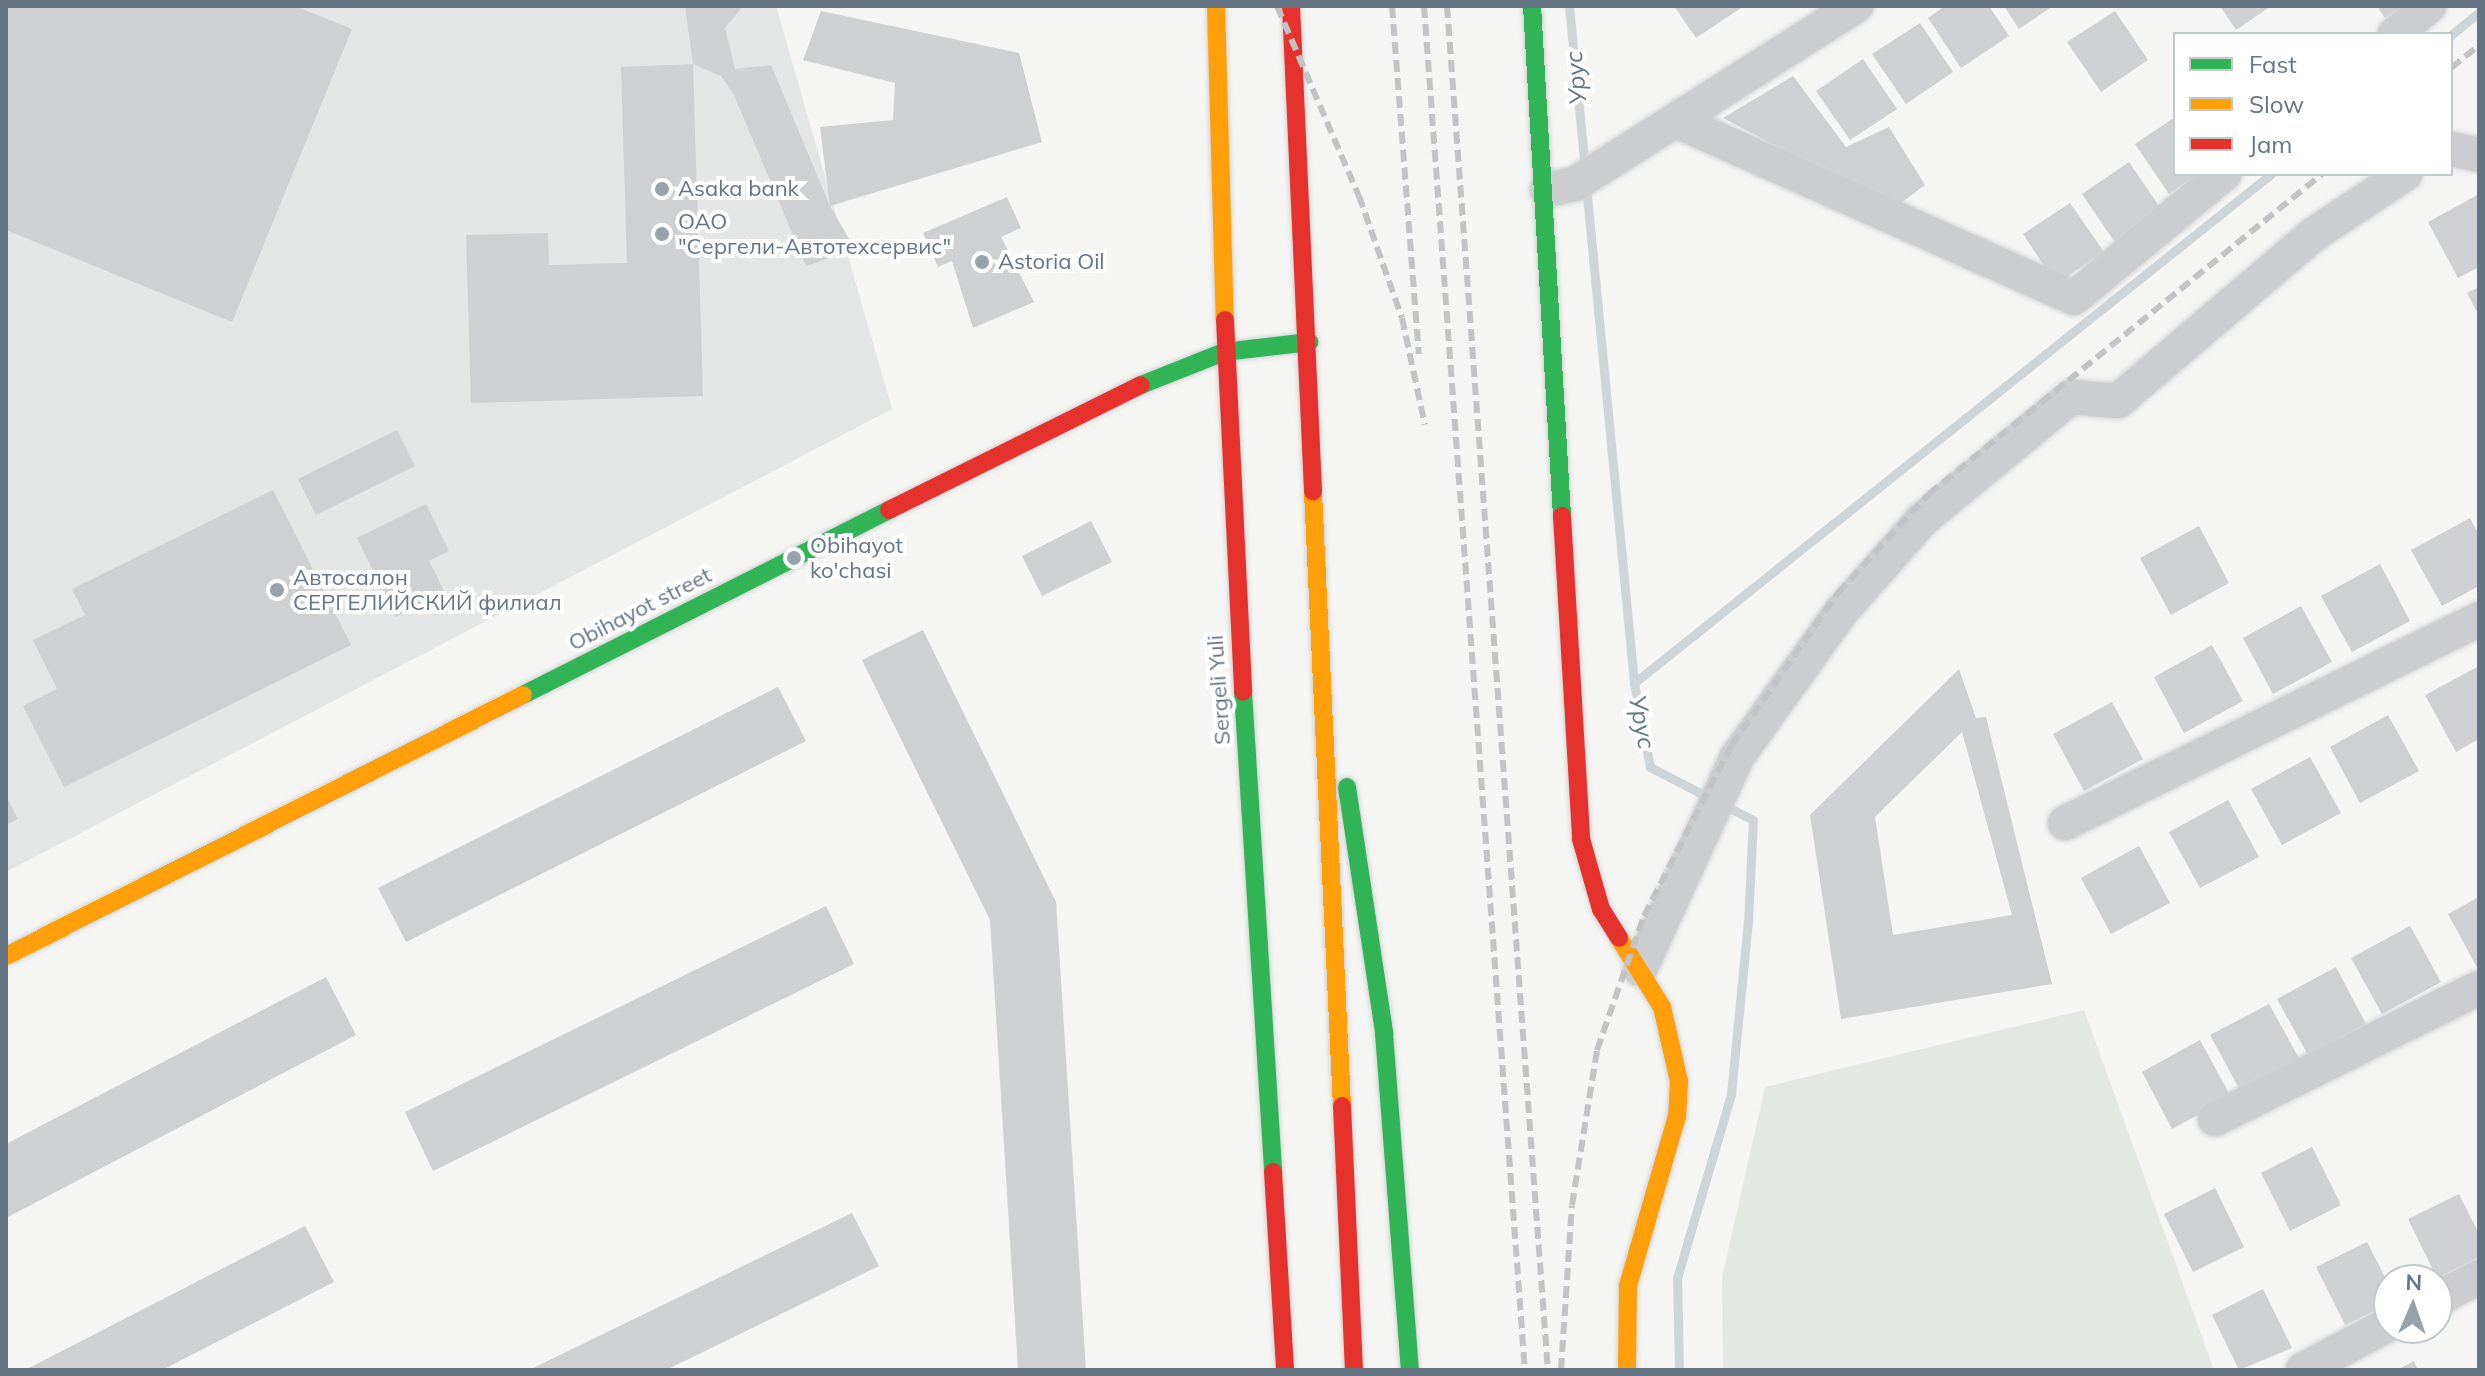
<!DOCTYPE html>
<meta charset="utf-8">
<style>
body{margin:0}
#map{position:relative;width:2485px;height:1376px;overflow:hidden;background:#f5f5f4;font-family:Mulish,sans-serif}
div>[style]{position:absolute}
.built>*{inset:0;background:#e4e5e5}
.green>*{inset:0;background:#e4e8e2}
.stream>*{height:9px;margin:-4.5px;padding:0 4.5px;transform-origin:4.5px;border-radius:4.5px;background:#ced5d9}
.building>*{inset:0;background:#ced0d1}
.roads{filter:drop-shadow(0 0 2px #d1d2d3) drop-shadow(0 0 2px #d1d2d3)}
.street>*{height:34px;margin:-17px;padding:0 17px;transform-origin:17px;border-radius:17px;background:#cbcdce}
.fast>*{height:18px;margin:-9px;padding:0 9px;transform-origin:9px;border-radius:9px;background:#30b455}
.slow>*{height:18px;margin:-9px;padding:0 9px;transform-origin:9px;border-radius:9px;background:#ff9f0a}
.jam>*{height:18px;margin:-9px;padding:0 9px;transform-origin:9px;border-radius:9px;background:#e5322d}
.rail>*{height:6px;margin-top:-3px;transform-origin:0;background:repeating-linear-gradient(90deg,#c1c3c4 0 12px,transparent 0 18px)}
.dots>*{width:22px;height:22px;translate:-50% -50%;box-sizing:border-box;border:4px solid #fff;border-radius:50%}
span{translate:-50% -50%;white-space:nowrap;text-align:center;line-height:1.15;-webkit-text-stroke:8px #fff;paint-order:stroke}
.poi-label{font-size:22px;color:#657584}
.left{translate:0 -50%;text-align:left}
.street-label{font-size:22px;color:#657584}
.water-label{font-size:24px;color:#617781;font-style:italic}
.frame{position:absolute;inset:0;border:8px solid #657584;pointer-events:none}
.legend{position:absolute;left:2173px;top:32px;width:280px;height:144px;box-sizing:border-box;background:#fff;border:2px solid #c1c8ce;margin:0;padding:10px 14px;list-style:none;font-size:24px;color:#657584}
.legend li{display:flex;align-items:center;gap:16px;height:40px}
.legend b{width:40px;border:2px solid #c1c8ce}
.north{position:absolute;left:2373px;top:1264px;width:80px;height:80px;box-sizing:border-box;background:#fff;border:2px solid #c1c8ce;border-radius:50%;rotate:2deg;font-size:22px;font-weight:700;line-height:32px;text-align:center;color:#657584}
.north::after{content:'';display:block;margin:auto;width:28px;height:36px;background:#97a2ab;clip-path:polygon(50% 0,100% 100%,50% 72%,0 100%)}
</style>
<div id="map">
<div class="built">
<div style="clip-path:polygon(6px 6px,776px 6px,892px 409px,6px 872px)"></div>
</div>
<div class="green">
<div style="clip-path:polygon(2084px 1010px,2214px 1370px,1723px 1370px,1722px 1278px,1765px 1087px)"></div>
</div>
<div class="stream">
<div style="left:1569px;top:6px;width:165px;rotate:84.4deg"></div>
<div style="left:2451px;top:35px;width:36px;rotate:-39deg"></div>
<div style="left:1586px;top:185px;width:500px;rotate:84.49deg"></div>
<div style="left:1634px;top:683px;width:86px;rotate:79.2deg"></div>
<div style="left:1650px;top:767px;width:68px;rotate:27.3deg"></div>
<div style="left:1634px;top:683px;width:815px;rotate:-38.63deg"></div>
<div style="left:1679px;top:1370px;width:92px;rotate:-91.2deg"></div>
<div style="left:1677px;top:1278px;width:192px;rotate:-73.6deg"></div>
<div style="left:1731px;top:1094px;width:173px;rotate:-84.4deg"></div>
<div style="left:1748px;top:922px;width:102px;rotate:-87.2deg"></div>
<div style="left:1753px;top:820px;width:34px;rotate:-153deg"></div>
</div>
<div class="building">
<div style="clip-path:polygon(6px 6px,295px 6px,352px 29px,232px 322px,6px 230px)"></div>
<div style="clip-path:polygon(685px 6px,743px 6px,725px 28px,735px 69px,771px 65px,830px 206px,820px 127px,893px 120px,895px 83px,803px 60px,821px 11px,1019px 53px,1042px 142px,830px 206px,855px 249px,806px 266px,734px 95px,721px 76px,693px 64px)"></div>
<div style="clip-path:polygon(1674px 6px,1744px 6px,1696px 38px)"></div>
<div style="clip-path:polygon(1945px 6px,1989px 6px,2009px 36px,1961px 68px,1928px 18px)"></div>
<div style="clip-path:polygon(2004px 6px,2053px 6px,2019px 29px)"></div>
<div style="clip-path:polygon(2220px 6px,2271px 6px,2236px 30px)"></div>
<div style="clip-path:polygon(2377px 6px,2403px 6px,2385px 18px)"></div>
<div style="clip-path:polygon(2115px 11px,2148px 60px,2101px 92px,2067px 42px)"></div>
<div style="clip-path:polygon(1920px 23px,1953px 72px,1906px 104px,1872px 54px)"></div>
<div style="clip-path:polygon(1863px 59px,1897px 109px,1850px 140px,1816px 91px)"></div>
<div style="clip-path:polygon(693px 64px,703px 396px,471px 403px,466px 235px,548px 233px,549px 265px,627px 263px,621px 67px)"></div>
<div style="clip-path:polygon(1793px 76px,1846px 147px,1889px 127px,1925px 185px,1894px 208px,1723px 118px)"></div>
<div style="clip-path:polygon(2175px 117px,2175px 174px,2198px 174px,2169px 194px,2135px 144px)"></div>
<div style="clip-path:polygon(2129px 162px,2163px 212px,2116px 244px,2082px 194px)"></div>
<div style="clip-path:polygon(2479px 194px,2479px 267px,2458px 278px,2428px 222px)"></div>
<div style="clip-path:polygon(1007px 197px,1021px 228px,1001px 237px,1034px 302px,973px 328px,952px 261px,938px 267px,923px 233px)"></div>
<div style="clip-path:polygon(2070px 203px,2104px 252px,2056px 284px,2023px 234px)"></div>
<div style="clip-path:polygon(2479px 287px,2479px 316px,2467px 293px)"></div>
<div style="clip-path:polygon(397px 430px,415px 466px,316px 515px,298px 479px)"></div>
<div style="clip-path:polygon(273px 490px,351px 645px,64px 787px,23px 706px,57px 689px,33px 640px,85px 615px,72px 589px)"></div>
<div style="clip-path:polygon(426px 504px,449px 551px,429px 561px,445px 593px,396px 617px,357px 538px)"></div>
<div style="clip-path:polygon(2470px 518px,2479px 535px,2479px 586px,2442px 606px,2411px 550px)"></div>
<div style="clip-path:polygon(1091px 521px,1112px 562px,1042px 596px,1022px 556px)"></div>
<div style="clip-path:polygon(2199px 526px,2229px 583px,2171px 615px,2140px 558px)"></div>
<div style="clip-path:polygon(2380px 564px,2410px 621px,2352px 652px,2321px 596px)"></div>
<div style="clip-path:polygon(2301px 606px,2332px 662px,2273px 694px,2243px 638px)"></div>
<div style="clip-path:polygon(923px 630px,1056px 902px,1086px 1370px,1018px 1370px,990px 920px,862px 660px)"></div>
<div style="clip-path:polygon(2212px 645px,2243px 701px,2184px 733px,2154px 677px)"></div>
<div style="clip-path:polygon(2479px 666px,2479px 739px,2456px 752px,2425px 695px)"></div>
<div style="clip-path:polygon(evenodd,1959px 669px,1976px 718px,1986px 717px,2052px 984px,1841px 1019px,1810px 815px,1959px 669px,1962px 732px,2012px 915px,1893px 935px,1875px 817px,1962px 732px)"></div>
<div style="clip-path:polygon(778px 687px,806px 741px,406px 942px,378px 888px)"></div>
<div style="clip-path:polygon(2112px 702px,2143px 759px,2084px 791px,2053px 734px)"></div>
<div style="clip-path:polygon(2388px 715px,2419px 771px,2360px 803px,2330px 747px)"></div>
<div style="clip-path:polygon(2310px 757px,2341px 813px,2282px 845px,2251px 789px)"></div>
<div style="clip-path:polygon(6px 796px,18px 819px,6px 825px)"></div>
<div style="clip-path:polygon(2228px 800px,2259px 857px,2200px 888px,2169px 832px)"></div>
<div style="clip-path:polygon(2139px 846px,2170px 903px,2111px 934px,2081px 878px)"></div>
<div style="clip-path:polygon(2479px 897px,2479px 971px,2448px 914px)"></div>
<div style="clip-path:polygon(826px 906px,854px 964px,433px 1171px,405px 1112px)"></div>
<div style="clip-path:polygon(2410px 926px,2441px 982px,2382px 1014px,2351px 958px)"></div>
<div style="clip-path:polygon(2336px 967px,2366px 1024px,2308px 1055px,2277px 999px)"></div>
<div style="clip-path:polygon(326px 977px,356px 1035px,6px 1218px,6px 1144px)"></div>
<div style="clip-path:polygon(2269px 1004px,2300px 1060px,2241px 1092px,2210px 1035px)"></div>
<div style="clip-path:polygon(2200px 1040px,2231px 1097px,2172px 1129px,2142px 1072px)"></div>
<div style="clip-path:polygon(2312px 1147px,2341px 1205px,2290px 1231px,2261px 1173px)"></div>
<div style="clip-path:polygon(2215px 1188px,2244px 1247px,2193px 1272px,2164px 1214px)"></div>
<div style="clip-path:polygon(2459px 1194px,2479px 1234px,2479px 1257px,2437px 1278px,2408px 1219px)"></div>
<div style="clip-path:polygon(852px 1213px,879px 1266px,666px 1370px,529px 1370px)"></div>
<div style="clip-path:polygon(305px 1226px,334px 1282px,162px 1370px,25px 1370px)"></div>
<div style="clip-path:polygon(2367px 1242px,2389px 1285px,2389px 1304px,2345px 1325px,2316px 1267px)"></div>
<div style="clip-path:polygon(2263px 1289px,2292px 1348px,2239px 1370px,2212px 1315px)"></div>
<div style="clip-path:polygon(2414px 1361px,2418px 1370px,2397px 1370px)"></div>
</div>
<div class="roads">
<div class="street">
<div style="left:2395px;top:34px;width:44px;rotate:-39.5deg"></div>
<div style="left:1679px;top:122px;width:432px;rotate:24deg"></div>
<div style="left:2074px;top:298px;width:195px;rotate:-39.6deg"></div>
<div style="left:2451px;top:149px;width:29px;rotate:12deg"></div>
<div style="left:1547px;top:190px;width:29px;rotate:-12deg"></div>
<div style="left:1575px;top:184px;width:333px;rotate:-32.4deg"></div>
<div style="left:2065px;top:823px;width:462px;rotate:-26.2deg"></div>
<div style="left:1640px;top:969px;width:233px;rotate:-65.4deg"></div>
<div style="left:1737px;top:757px;width:177px;rotate:-54.4deg"></div>
<div style="left:1840px;top:613px;width:125px;rotate:-48.6deg"></div>
<div style="left:1923px;top:519px;width:192px;rotate:-39.5deg"></div>
<div style="left:2071px;top:397px;width:47px;rotate:4.9deg"></div>
<div style="left:2118px;top:401px;width:257px;rotate:-40.4deg"></div>
<div style="left:2314px;top:234px;width:109px;rotate:-33.4deg"></div>
<div style="left:2215px;top:1119px;width:295px;rotate:-26.4deg"></div>
<div style="left:2437px;top:1299px;width:47px;rotate:-27.6deg"></div>
<div style="left:2303px;top:1370px;width:98px;rotate:-28.1deg"></div>
</div>
<div class="fast">
<div style="left:1532px;top:6px;width:511px;rotate:86.63deg"></div>
<div style="left:1141px;top:385px;width:89px;rotate:-21.7deg"></div>
<div style="left:1224px;top:352px;width:86px;rotate:-6.7deg"></div>
<div style="left:1243px;top:692px;width:481px;rotate:86.4deg"></div>
<div style="left:523px;top:695px;width:410px;rotate:-26.8deg"></div>
<div style="left:1347px;top:787px;width:249px;rotate:81.4deg"></div>
<div style="left:1384px;top:1033px;width:338px;rotate:85.6deg"></div>
</div>
<div class="slow">
<div style="left:1216px;top:6px;width:314px;rotate:88.4deg"></div>
<div style="left:1313px;top:492px;width:615px;rotate:87.3deg"></div>
<div style="left:1619px;top:938px;width:81px;rotate:58.1deg"></div>
<div style="left:1662px;top:1007px;width:76px;rotate:77.1deg"></div>
<div style="left:1679px;top:1081px;width:35px;rotate:93deg"></div>
<div style="left:1677px;top:1116px;width:177px;rotate:106.1deg"></div>
<div style="left:1628px;top:1286px;width:84px;rotate:90.7deg"></div>
<div style="left:6px;top:956px;width:579px;rotate:-26.79deg"></div>
</div>
<div class="jam">
<div style="left:1291px;top:6px;width:486px;rotate:87.4deg"></div>
<div style="left:1225px;top:320px;width:372px;rotate:87.2deg"></div>
<div style="left:889px;top:510px;width:281px;rotate:-26.4deg"></div>
<div style="left:1562px;top:516px;width:324px;rotate:86.6deg"></div>
<div style="left:1581px;top:839px;width:73px;rotate:74.1deg"></div>
<div style="left:1601px;top:909px;width:34px;rotate:58deg"></div>
<div style="left:1342px;top:1106px;width:264px;rotate:87.4deg"></div>
<div style="left:1273px;top:1172px;width:198px;rotate:86.5deg"></div>
</div>
</div>
<div class="rail">
<div style="left:1277px;top:6px;width:207px;rotate:66.7deg"></div>
<div style="left:1359px;top:196px;width:129px;rotate:70.6deg"></div>
<div style="left:1402px;top:318px;width:109px;rotate:77.9deg"></div>
<div style="left:1392px;top:6px;width:349px;rotate:85.6deg"></div>
<div style="left:1424px;top:6px;width:1368px;rotate:85.77deg"></div>
<div style="left:1447px;top:6px;width:1368px;rotate:85.77deg"></div>
<div style="left:2451px;top:68px;width:36px;rotate:-39deg"></div>
<div style="left:1561px;top:1370px;width:165px;rotate:-86.2deg"></div>
<div style="left:1572px;top:1205px;width:157px;rotate:-80.8deg"></div>
<div style="left:1597px;top:1050px;width:142px;rotate:-70.7deg"></div>
<div style="left:1644px;top:916px;width:192px;rotate:-62.8deg"></div>
<div style="left:1732px;top:745px;width:185px;rotate:-55.1deg"></div>
<div style="left:1838px;top:593px;width:134px;rotate:-47.4deg"></div>
<div style="left:1929px;top:494px;width:507px;rotate:-39.15deg"></div>
</div>
<div class="dots">
<div style="left:662px;top:189px;background:#97a2ab"></div>
<div style="left:662px;top:234px;background:#97a2ab"></div>
<div style="left:982px;top:262px;background:#97a2ab"></div>
<div style="left:794px;top:558px;background:#97a2ab"></div>
<div style="left:277px;top:590px;background:#97a2ab"></div>
</div>
<div class="poi-label">
<span class="left" style="left:678px;top:189px">Asaka bank</span>
<span class="left" style="left:678px;top:234px">ОАО<br>"Сергели-Автотехсервис"</span>
<span class="left" style="left:998px;top:262px">Astoria Oil</span>
<span class="left" style="left:810px;top:558px">Obihayot<br>ko'chasi</span>
<span class="left" style="left:293px;top:590px">Автосалон<br>СЕРГЕЛИЙСКИЙ филиал</span>
</div>
<div class="street-label">
<span style="left:640px;top:609px;rotate:-27deg">Obihayot street</span>
<span style="left:1219px;top:690px;rotate:-94deg">Sergeli Yuli</span>
</div>
<div class="water-label">
<span style="left:1576px;top:78px;rotate:-95deg">Урус</span>
<span style="left:1642px;top:722px;rotate:79deg">Урус</span>
</div>
<div class="frame"></div>
<ul class="legend">
<li><b style="height:10px;background:#30b455"></b>Fast</li>
<li><b style="height:10px;background:#ff9f0a"></b>Slow</li>
<li><b style="height:10px;background:#e5322d"></b>Jam</li>
</ul>
<div class="north">N</div>
</div>
